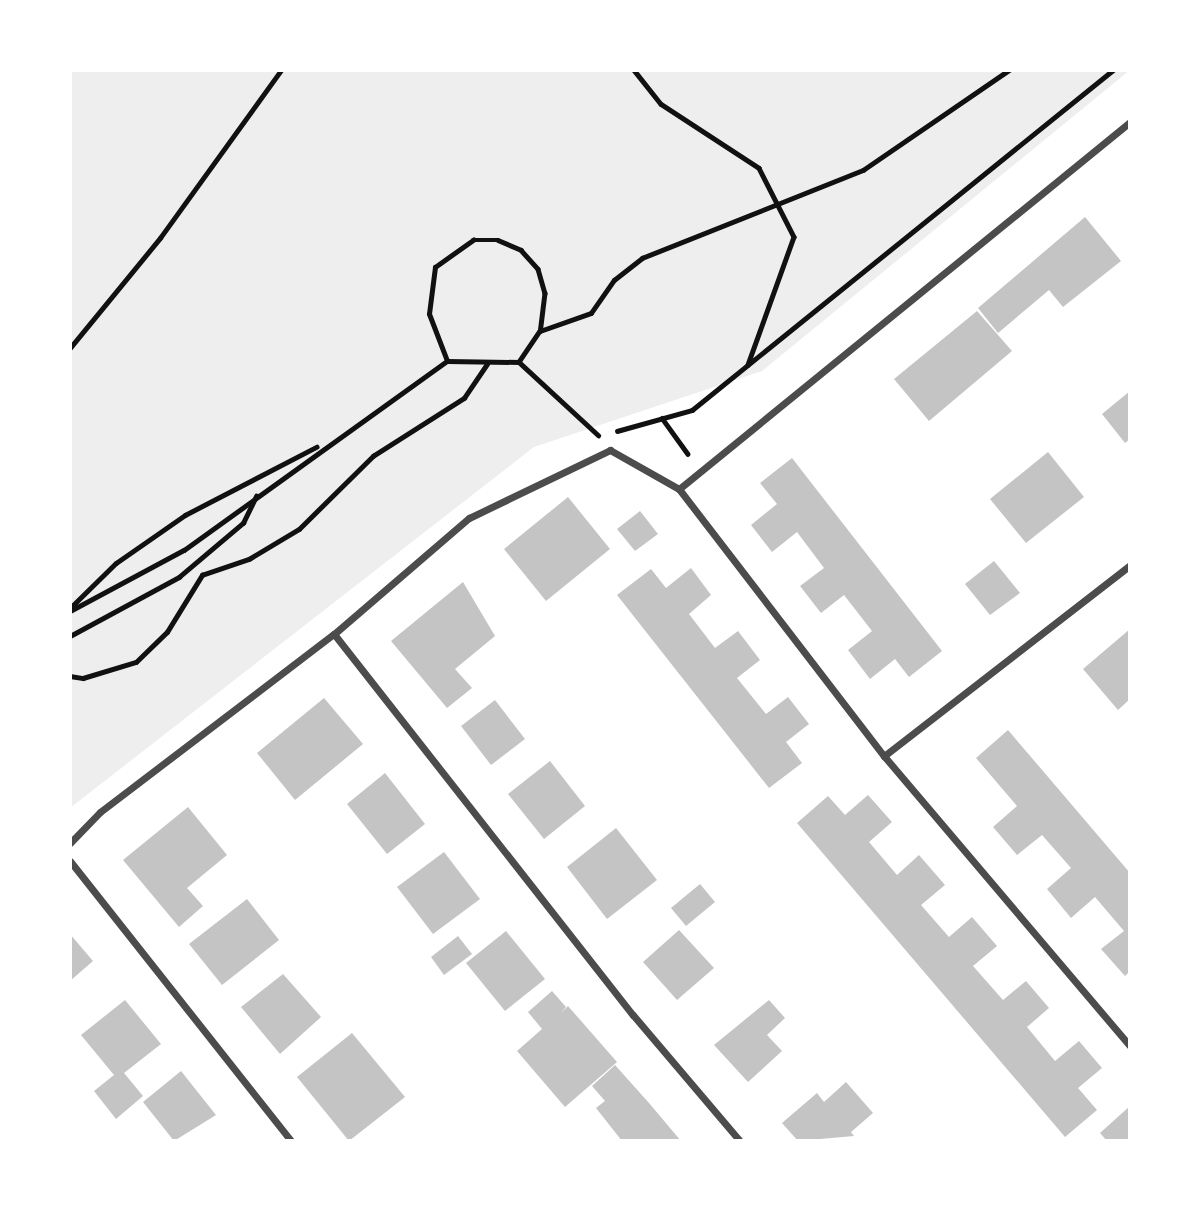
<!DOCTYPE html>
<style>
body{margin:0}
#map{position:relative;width:1200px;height:1211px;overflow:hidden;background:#fff;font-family:Cabin,sans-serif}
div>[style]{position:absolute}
.green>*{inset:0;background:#eee}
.building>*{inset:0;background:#c4c4c4}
.path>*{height:4.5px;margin:-2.25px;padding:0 2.25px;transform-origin:2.25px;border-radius:2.25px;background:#111}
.minor>*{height:7px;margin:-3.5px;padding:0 3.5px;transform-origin:3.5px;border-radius:3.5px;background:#4c4c4c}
span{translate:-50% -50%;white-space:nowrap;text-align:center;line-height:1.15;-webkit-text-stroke:7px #fff;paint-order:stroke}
.frame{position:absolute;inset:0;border:72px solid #fff;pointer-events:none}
</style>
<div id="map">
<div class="green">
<div style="clip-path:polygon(70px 70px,1130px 70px,762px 371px,534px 447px,70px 808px)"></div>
</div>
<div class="building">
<div style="clip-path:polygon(1085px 217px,1121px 261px,1063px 307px,1049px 290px,998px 333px,978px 308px)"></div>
<div style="clip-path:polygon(977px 311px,1012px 351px,929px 421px,894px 379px)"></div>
<div style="clip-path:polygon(1130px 391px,1130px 439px,1125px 443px,1102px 414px)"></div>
<div style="clip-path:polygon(1048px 452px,1084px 497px,1026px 543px,990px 499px)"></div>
<div style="clip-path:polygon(792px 458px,942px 651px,909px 677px,895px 659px,870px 679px,848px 650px,872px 631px,844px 595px,821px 613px,800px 586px,824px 568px,797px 532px,772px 552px,751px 525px,777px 504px,760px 483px)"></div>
<div style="clip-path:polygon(568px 497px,610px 549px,546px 601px,504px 549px)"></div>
<div style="clip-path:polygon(640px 511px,658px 534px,635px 551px,617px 529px)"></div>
<div style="clip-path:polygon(994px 561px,1020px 593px,990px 615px,965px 584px)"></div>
<div style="clip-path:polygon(691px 568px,711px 595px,689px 614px,715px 648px,738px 631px,760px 660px,737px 678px,766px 714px,788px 697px,809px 724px,786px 742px,802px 763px,769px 788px,617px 595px,651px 569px,666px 588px)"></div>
<div style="clip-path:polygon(463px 582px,495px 636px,455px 669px,472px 688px,447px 708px,391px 641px)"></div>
<div style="clip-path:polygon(1130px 629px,1130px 699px,1118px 710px,1083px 669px)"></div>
<div style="clip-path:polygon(324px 698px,363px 744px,295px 800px,257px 753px)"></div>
<div style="clip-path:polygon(495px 700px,525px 739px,491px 765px,461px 726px)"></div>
<div style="clip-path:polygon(1008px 730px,1130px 873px,1130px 971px,1125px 976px,1101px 949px,1124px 931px,1095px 897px,1071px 918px,1047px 889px,1071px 868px,1042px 835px,1017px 855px,993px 827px,1017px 806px,976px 758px)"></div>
<div style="clip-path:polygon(550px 761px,585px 806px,544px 839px,508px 794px)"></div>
<div style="clip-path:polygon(385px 773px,425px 824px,387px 854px,347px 804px)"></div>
<div style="clip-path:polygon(868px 795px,892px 822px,869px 842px,897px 875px,919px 855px,945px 885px,921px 905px,949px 937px,972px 917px,997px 946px,973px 966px,1003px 1000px,1026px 981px,1049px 1008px,1027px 1027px,1055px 1061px,1079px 1041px,1102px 1068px,1078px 1088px,1097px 1110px,1065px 1137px,797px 823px,828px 796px,845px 815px)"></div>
<div style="clip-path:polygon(188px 807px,227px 855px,187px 888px,203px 906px,179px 927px,123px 860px)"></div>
<div style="clip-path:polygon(616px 828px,657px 880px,607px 919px,567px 867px)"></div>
<div style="clip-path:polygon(444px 852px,480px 899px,433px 934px,397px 887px)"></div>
<div style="clip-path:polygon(700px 884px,715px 902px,686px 926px,671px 908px)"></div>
<div style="clip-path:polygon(247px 899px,279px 940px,222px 985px,189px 944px)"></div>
<div style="clip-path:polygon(679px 930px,714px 968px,677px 1000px,643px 962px)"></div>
<div style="clip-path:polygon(506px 931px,545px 979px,505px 1011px,466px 963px)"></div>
<div style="clip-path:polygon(70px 934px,93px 961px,70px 981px)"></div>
<div style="clip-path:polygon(458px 936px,472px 954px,444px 975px,431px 957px)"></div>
<div style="clip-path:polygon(283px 974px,321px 1017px,280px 1054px,241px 1007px)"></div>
<div style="clip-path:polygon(552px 991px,566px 1007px,561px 1013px,568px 1006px,617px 1062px,565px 1107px,517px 1051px,542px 1029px,528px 1012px)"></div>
<div style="clip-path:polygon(125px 1000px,161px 1044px,124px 1073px,143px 1096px,116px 1119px,94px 1091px,114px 1075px,81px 1035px)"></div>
<div style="clip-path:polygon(769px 1000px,785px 1018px,767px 1035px,782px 1051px,748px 1082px,714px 1045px)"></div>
<div style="clip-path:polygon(352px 1033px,405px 1097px,349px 1141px,297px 1077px)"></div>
<div style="clip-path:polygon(615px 1065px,649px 1103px,681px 1141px,622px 1141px,596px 1108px,605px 1101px,592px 1086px)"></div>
<div style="clip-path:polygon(181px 1071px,216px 1115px,174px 1141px,143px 1102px)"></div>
<div style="clip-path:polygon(846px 1082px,873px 1113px,851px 1132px,854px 1136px,798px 1141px,782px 1123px,817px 1093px,824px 1102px)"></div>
<div style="clip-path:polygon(1130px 1106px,1130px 1141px,1107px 1141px,1100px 1133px)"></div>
</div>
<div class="path">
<div style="left:634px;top:70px;width:43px;rotate:51.5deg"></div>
<div style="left:661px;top:104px;width:117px;rotate:33.1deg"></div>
<div style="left:759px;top:168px;width:77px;rotate:63.1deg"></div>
<div style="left:794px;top:237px;width:136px;rotate:109.8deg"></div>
<div style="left:540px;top:331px;width:54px;rotate:-19.4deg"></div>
<div style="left:591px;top:313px;width:40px;rotate:-55.1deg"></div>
<div style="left:614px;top:280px;width:36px;rotate:-38deg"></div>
<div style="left:642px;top:258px;width:238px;rotate:-21.7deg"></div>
<div style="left:863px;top:170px;width:177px;rotate:-34.4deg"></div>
<div style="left:70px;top:348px;width:142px;rotate:-50.7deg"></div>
<div style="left:160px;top:238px;width:207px;rotate:-54.2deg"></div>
<div style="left:447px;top:361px;width:50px;rotate:-111deg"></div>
<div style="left:429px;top:314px;width:47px;rotate:-82.7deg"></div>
<div style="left:435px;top:267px;width:47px;rotate:-35.4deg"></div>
<div style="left:473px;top:240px;width:25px"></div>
<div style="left:498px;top:240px;width:25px;rotate:23deg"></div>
<div style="left:521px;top:250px;width:25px;rotate:48deg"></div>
<div style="left:538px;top:269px;width:25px;rotate:74deg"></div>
<div style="left:545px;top:293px;width:38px;rotate:97deg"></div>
<div style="left:540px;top:331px;width:37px;rotate:124deg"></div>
<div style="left:662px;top:418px;width:44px;rotate:54.2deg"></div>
<div style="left:617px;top:431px;width:78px;rotate:-15.6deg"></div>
<div style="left:692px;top:410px;width:541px;rotate:-38.92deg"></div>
<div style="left:70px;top:608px;width:64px;rotate:-44.4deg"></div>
<div style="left:116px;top:563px;width:84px;rotate:-34.8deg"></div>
<div style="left:185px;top:515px;width:148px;rotate:-27.4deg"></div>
<div style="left:70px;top:611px;width:129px;rotate:-28.2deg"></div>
<div style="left:184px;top:550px;width:324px;rotate:-35.7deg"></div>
<div style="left:447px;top:361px;width:72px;rotate:0.8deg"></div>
<div style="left:519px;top:362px;width:108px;rotate:42.7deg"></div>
<div style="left:70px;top:636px;width:124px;rotate:-28.4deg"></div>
<div style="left:179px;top:577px;width:84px;rotate:-40.2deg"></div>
<div style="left:243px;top:523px;width:30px;rotate:-64deg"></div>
<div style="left:70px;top:676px;width:13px;rotate:9deg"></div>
<div style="left:83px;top:678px;width:55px;rotate:-16.8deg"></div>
<div style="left:136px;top:662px;width:43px;rotate:-44.1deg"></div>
<div style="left:167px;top:632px;width:67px;rotate:-58.4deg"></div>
<div style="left:202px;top:575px;width:50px;rotate:-18.8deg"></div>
<div style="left:249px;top:559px;width:58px;rotate:-31deg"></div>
<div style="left:299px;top:529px;width:104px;rotate:-44.6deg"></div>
<div style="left:373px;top:456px;width:108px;rotate:-32.5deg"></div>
<div style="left:464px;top:398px;width:41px;rotate:-55.9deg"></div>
</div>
<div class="minor">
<div style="left:679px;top:489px;width:337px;rotate:52.5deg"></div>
<div style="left:884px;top:756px;width:380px;rotate:49.7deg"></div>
<div style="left:679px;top:489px;width:581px;rotate:-39.14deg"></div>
<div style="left:334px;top:634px;width:484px;rotate:51.9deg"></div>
<div style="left:633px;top:1015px;width:165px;rotate:49.7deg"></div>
<div style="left:884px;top:756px;width:311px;rotate:-37.8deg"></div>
<div style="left:70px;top:843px;width:43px;rotate:-45.9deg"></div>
<div style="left:100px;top:812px;width:294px;rotate:-37.3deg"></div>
<div style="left:334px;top:634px;width:178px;rotate:-40.7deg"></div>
<div style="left:469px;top:518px;width:157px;rotate:-25.7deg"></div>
<div style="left:610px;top:450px;width:79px;rotate:29.5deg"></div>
<div style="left:70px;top:861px;width:357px;rotate:51.7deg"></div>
</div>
<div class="frame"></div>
</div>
